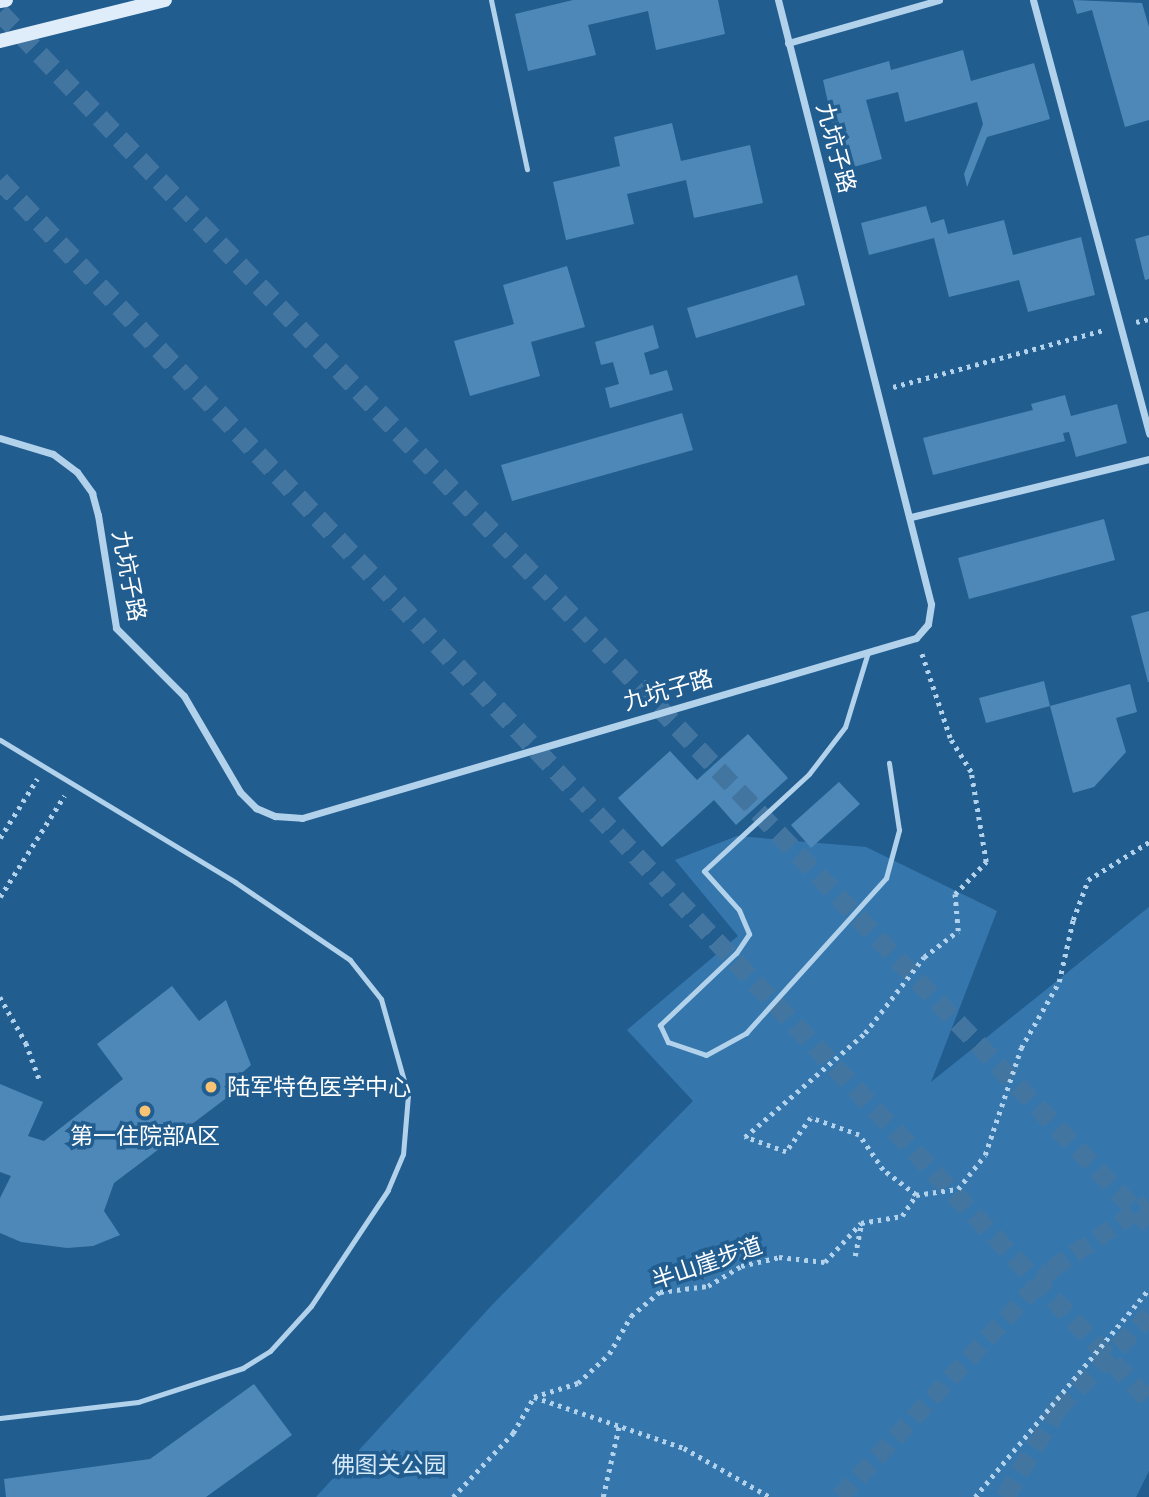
<!DOCTYPE html>
<meta charset="utf-8">
<style>
body{margin:0}
#map{position:relative;width:1149px;height:1497px;overflow:hidden;background:#225d90;font-family:"Fira Sans Condensed","Noto Sans SC",sans-serif}
div>[style]{position:absolute}
.green>*{inset:0;background:#3577ad}
.building>*{inset:0;background:#4e88b8}
.primary-tunnel>*{height:18px;margin-top:-9px;transform-origin:0;background:repeating-linear-gradient(90deg,#4375a1 0 18px,transparent 0 27px)}
.trunk-tunnel>*{height:19px;margin-top:-9.5px;transform-origin:0;background:repeating-linear-gradient(90deg,#4375a1 0 19px,transparent 0 29px)}
.path>*{height:4.5px;margin-top:-2.25px;transform-origin:0;background:repeating-linear-gradient(90deg,#b2d2ec 0 3.5px,transparent 0 8.5px)}
.service>*{height:5px;margin:-2.5px;padding:0 2.5px;transform-origin:2.5px;border-radius:2.5px;background:#b2d2ec}
.minor>*{height:7px;margin:-3.5px;padding:0 3.5px;transform-origin:3.5px;border-radius:3.5px;background:#b2d2ec}
.secondary>*{height:14px;margin:-7px;padding:0 7px;transform-origin:7px;border-radius:7px;background:#deedf9}
.dots>*{width:19px;height:19px;translate:-50% -50%;box-sizing:border-box;border:4px solid #225d90;border-radius:50%}
span{translate:-50% -50%;white-space:nowrap;text-align:center;line-height:1.15;-webkit-text-stroke:7px #225d90;paint-order:stroke}
.street-label{font-size:23px;color:#fff}
.poi-label{font-size:23px;color:#fff}
.left{translate:0 -50%;text-align:left}
.park-label{font-size:23px;color:#d7eaf9}
</style>
<div id="map">
<div class="green">
<div style="clip-path:polygon(737px 836px,866px 847px,997px 911px,931px 1082px,1149px 907px,1149px 1471px,1136px 1497px,316px 1497px,493px 1304px,693px 1101px,627px 1030px,738px 936px,675px 860px)"></div>
</div>
<div class="building">
<div style="clip-path:polygon(573px 0,718px 0,725px 34px,656px 50px,648px 11px,588px 25px,596px 55px,528px 71px,515px 14px)"></div>
<div style="clip-path:polygon(1073px 0,1142px 3px,1149px 27px,1149px 120px,1125px 127px,1092px 10px,1077px 14px)"></div>
<div style="clip-path:polygon(963px 50px,971px 81px,1034px 63px,1050px 119px,987px 137px,967px 187px,964px 174px,983px 124px,977px 102px,905px 122px,898px 92px,866px 100px,882px 159px,843px 170px,823px 80px,889px 61px,891px 70px)"></div>
<div style="clip-path:polygon(672px 123px,681px 161px,750px 145px,763px 203px,694px 218px,686px 180px,627px 194px,634px 224px,566px 240px,553px 182px,620px 166px,614px 137px)"></div>
<div style="clip-path:polygon(926px 206px,931px 223px,944px 219px,948px 234px,1004px 220px,1013px 255px,1081px 237px,1095px 295px,1028px 312px,1019px 280px,949px 297px,934px 238px,869px 255px,861px 223px)"></div>
<div style="clip-path:polygon(1149px 235px,1149px 279px,1145px 280px,1135px 239px)"></div>
<div style="clip-path:polygon(567px 266px,585px 327px,531px 342px,540px 376px,470px 396px,454px 341px,514px 324px,503px 285px)"></div>
<div style="clip-path:polygon(797px 275px,805px 305px,696px 338px,687px 308px)"></div>
<div style="clip-path:polygon(653px 325px,659px 348px,644px 353px,650px 375px,667px 370px,673px 390px,610px 408px,605px 388px,619px 384px,613px 362px,601px 365px,595px 342px)"></div>
<div style="clip-path:polygon(1065px 395px,1071px 416px,1117px 404px,1127px 443px,1076px 457px,1069px 432px,1063px 433px,1065px 441px,933px 475px,923px 438px,1033px 410px,1031px 404px)"></div>
<div style="clip-path:polygon(682px 413px,693px 450px,512px 501px,501px 465px)"></div>
<div style="clip-path:polygon(1104px 519px,1115px 560px,969px 599px,958px 558px)"></div>
<div style="clip-path:polygon(1149px 611px,1149px 682px,1148px 682px,1131px 616px)"></div>
<div style="clip-path:polygon(1044px 681px,1050px 706px,1130px 684px,1137px 712px,1116px 718px,1126px 752px,1094px 787px,1073px 793px,1050px 706px,986px 723px,979px 698px)"></div>
<div style="clip-path:polygon(748px 734px,788px 778px,736px 825px,714px 800px,662px 847px,618px 798px,670px 751px,697px 780px)"></div>
<div style="clip-path:polygon(839px 782px,860px 804px,811px 848px,791px 825px)"></div>
<div style="clip-path:polygon(172px 986px,199px 1021px,226px 1000px,251px 1065px,236px 1078px,241px 1087px,114px 1183px,104px 1211px,120px 1235px,93px 1246px,67px 1248px,21px 1242px,0 1233px,0 1198px,11px 1176px,0 1172px,0 1084px,43px 1102px,28px 1136px,44px 1141px,123px 1079px,97px 1044px)"></div>
<div style="clip-path:polygon(254px 1384px,292px 1435px,206px 1497px,6px 1497px,4px 1479px,150px 1459px)"></div>
</div>
<div class="primary-tunnel">
<div style="left:840px;top:1497px;width:311px;rotate:-47.1deg"></div>
<div style="left:1052px;top:1269px;width:117px;rotate:-34.2deg"></div>
</div>
<div class="trunk-tunnel">
<div style="left:0;top:12px;width:1670px;rotate:46.53deg"></div>
<div style="left:0;top:180px;width:1676px;rotate:46.72deg"></div>
<div style="left:1005px;top:1497px;width:102px;rotate:-59.4deg"></div>
<div style="left:1057px;top:1409px;width:132px;rotate:-45.6deg"></div>
</div>
<div class="path">
<div style="left:1136px;top:322px;width:13px;rotate:-13deg"></div>
<div style="left:893px;top:387px;width:219px;rotate:-15.1deg"></div>
<div style="left:0;top:838px;width:70px;rotate:-57.9deg"></div>
<div style="left:0;top:897px;width:120px;rotate:-57.6deg"></div>
<div style="left:0;top:997px;width:53px;rotate:60.5deg"></div>
<div style="left:26px;top:1043px;width:40px;rotate:69.8deg"></div>
<div style="left:916px;top:1195px;width:41px;rotate:-142.9deg"></div>
<div style="left:883px;top:1170px;width:42px;rotate:-124.4deg"></div>
<div style="left:859px;top:1135px;width:51px;rotate:-160.5deg"></div>
<div style="left:811px;top:1118px;width:42px;rotate:126.3deg"></div>
<div style="left:786px;top:1152px;width:44px;rotate:-159.9deg"></div>
<div style="left:745px;top:1137px;width:159px;rotate:-40.9deg"></div>
<div style="left:865px;top:1033px;width:96px;rotate:-52.2deg"></div>
<div style="left:924px;top:957px;width:43px;rotate:-37.4deg"></div>
<div style="left:958px;top:931px;width:37px;rotate:-95deg"></div>
<div style="left:955px;top:894px;width:45px;rotate:-45.9deg"></div>
<div style="left:986px;top:862px;width:91px;rotate:-99.5deg"></div>
<div style="left:971px;top:772px;width:40px;rotate:-122deg"></div>
<div style="left:950px;top:738px;width:91px;rotate:-108.6deg"></div>
<div style="left:855px;top:1256px;width:33px;rotate:-79deg"></div>
<div style="left:534px;top:1397px;width:158px;rotate:18.8deg"></div>
<div style="left:684px;top:1448px;width:99px;rotate:29.7deg"></div>
<div style="left:453px;top:1497px;width:88px;rotate:-46.8deg"></div>
<div style="left:513px;top:1433px;width:42px;rotate:-59.7deg"></div>
<div style="left:534px;top:1397px;width:46px;rotate:-17.7deg"></div>
<div style="left:578px;top:1383px;width:42px;rotate:-43.1deg"></div>
<div style="left:609px;top:1354px;width:44px;rotate:-59.9deg"></div>
<div style="left:631px;top:1316px;width:38px;rotate:-40deg"></div>
<div style="left:660px;top:1292px;width:48px;rotate:-7.1deg"></div>
<div style="left:708px;top:1286px;width:39px;rotate:-31deg"></div>
<div style="left:741px;top:1266px;width:39px;rotate:-13deg"></div>
<div style="left:779px;top:1257px;width:46px;rotate:6.2deg"></div>
<div style="left:825px;top:1262px;width:53px;rotate:-47.3deg"></div>
<div style="left:861px;top:1223px;width:42px;rotate:-9.7deg"></div>
<div style="left:902px;top:1216px;width:25px;rotate:-56deg"></div>
<div style="left:916px;top:1195px;width:42px;rotate:-8.1deg"></div>
<div style="left:958px;top:1189px;width:43px;rotate:-51.5deg"></div>
<div style="left:985px;top:1155px;width:113px;rotate:-71.4deg"></div>
<div style="left:1021px;top:1048px;width:76px;rotate:-60.1deg"></div>
<div style="left:1059px;top:982px;width:64px;rotate:-77.3deg"></div>
<div style="left:1073px;top:920px;width:43px;rotate:-69.4deg"></div>
<div style="left:1088px;top:880px;width:72px;rotate:-31.9deg"></div>
<div style="left:603px;top:1497px;width:73px;rotate:-77.3deg"></div>
<div style="left:975px;top:1497px;width:271px;rotate:-50.1deg"></div>
</div>
<div class="service">
<div style="left:491px;top:0;width:173px;rotate:78deg"></div>
<div style="left:868px;top:652px;width:78px;rotate:107deg"></div>
<div style="left:845px;top:727px;width:59px;rotate:127.5deg"></div>
<div style="left:809px;top:774px;width:143px;rotate:137.3deg"></div>
<div style="left:704px;top:871px;width:52px;rotate:48.1deg"></div>
<div style="left:739px;top:910px;width:26px;rotate:67deg"></div>
<div style="left:749px;top:934px;width:23px;rotate:124deg"></div>
<div style="left:736px;top:953px;width:105px;rotate:136.5deg"></div>
<div style="left:660px;top:1025px;width:19px;rotate:65deg"></div>
<div style="left:668px;top:1042px;width:40px;rotate:18.9deg"></div>
<div style="left:706px;top:1055px;width:46px;rotate:-28.8deg"></div>
<div style="left:746px;top:1033px;width:209px;rotate:-47.9deg"></div>
<div style="left:886px;top:878px;width:50px;rotate:-74.8deg"></div>
<div style="left:899px;top:830px;width:68px;rotate:-98.5deg"></div>
<div style="left:0;top:740px;width:275px;rotate:31.1deg"></div>
<div style="left:235px;top:882px;width:139px;rotate:34.1deg"></div>
<div style="left:350px;top:960px;width:50px;rotate:51.5deg"></div>
<div style="left:381px;top:999px;width:100px;rotate:74.3deg"></div>
<div style="left:408px;top:1095px;width:59px;rotate:94.8deg"></div>
<div style="left:403px;top:1154px;width:39px;rotate:113deg"></div>
<div style="left:388px;top:1190px;width:139px;rotate:123.6deg"></div>
<div style="left:311px;top:1306px;width:61px;rotate:132.3deg"></div>
<div style="left:270px;top:1351px;width:32px;rotate:148deg"></div>
<div style="left:243px;top:1368px;width:110px;rotate:162.1deg"></div>
<div style="left:138px;top:1402px;width:139px;rotate:173.4deg"></div>
</div>
<div class="minor">
<div style="left:1033px;top:0;width:449px;rotate:75deg"></div>
<div style="left:788px;top:43px;width:157px;rotate:-15.9deg"></div>
<div style="left:0;top:438px;width:55px;rotate:16.8deg"></div>
<div style="left:53px;top:454px;width:30px;rotate:37deg"></div>
<div style="left:77px;top:472px;width:26px;rotate:54deg"></div>
<div style="left:92px;top:493px;width:23px;rotate:75deg"></div>
<div style="left:98px;top:515px;width:114px;rotate:80.9deg"></div>
<div style="left:116px;top:628px;width:96px;rotate:45deg"></div>
<div style="left:184px;top:696px;width:111px;rotate:59.7deg"></div>
<div style="left:240px;top:792px;width:23px;rotate:45deg"></div>
<div style="left:256px;top:808px;width:21px;rotate:23deg"></div>
<div style="left:275px;top:816px;width:27px;rotate:4deg"></div>
<div style="left:302px;top:818px;width:640px;rotate:-16.34deg"></div>
<div style="left:916px;top:638px;width:18px;rotate:-49deg"></div>
<div style="left:928px;top:624px;width:20px;rotate:-81deg"></div>
<div style="left:931px;top:604px;width:623px;rotate:-104.21deg"></div>
<div style="left:911px;top:517px;width:245px;rotate:-13.7deg"></div>
</div>
<div class="secondary">
<div style="left:0;top:1px;width:6px;rotate:-9deg"></div>
<div style="left:0;top:41px;width:170px;rotate:-14deg"></div>
</div>
<div class="dots">
<div style="left:211px;top:1087px;background:#f8c474"></div>
<div style="left:145px;top:1111px;background:#f8c474"></div>
</div>
<div class="street-label">
<span style="left:836px;top:148px;rotate:75deg">九坑子路</span>
<span style="left:129px;top:576px;rotate:79deg">九坑子路</span>
<span style="left:668px;top:690px;rotate:-16deg">九坑子路</span>
<span style="left:707px;top:1263px;rotate:-19deg">半山崖步道</span>
</div>
<div class="poi-label">
<span class="left" style="left:227px;top:1087px">陆军特色医学中心</span>
<span style="left:145px;top:1136px">第一住院部A区</span>
</div>
<div class="park-label">
<span style="left:389px;top:1465px">佛图关公园</span>
</div>
</div>
